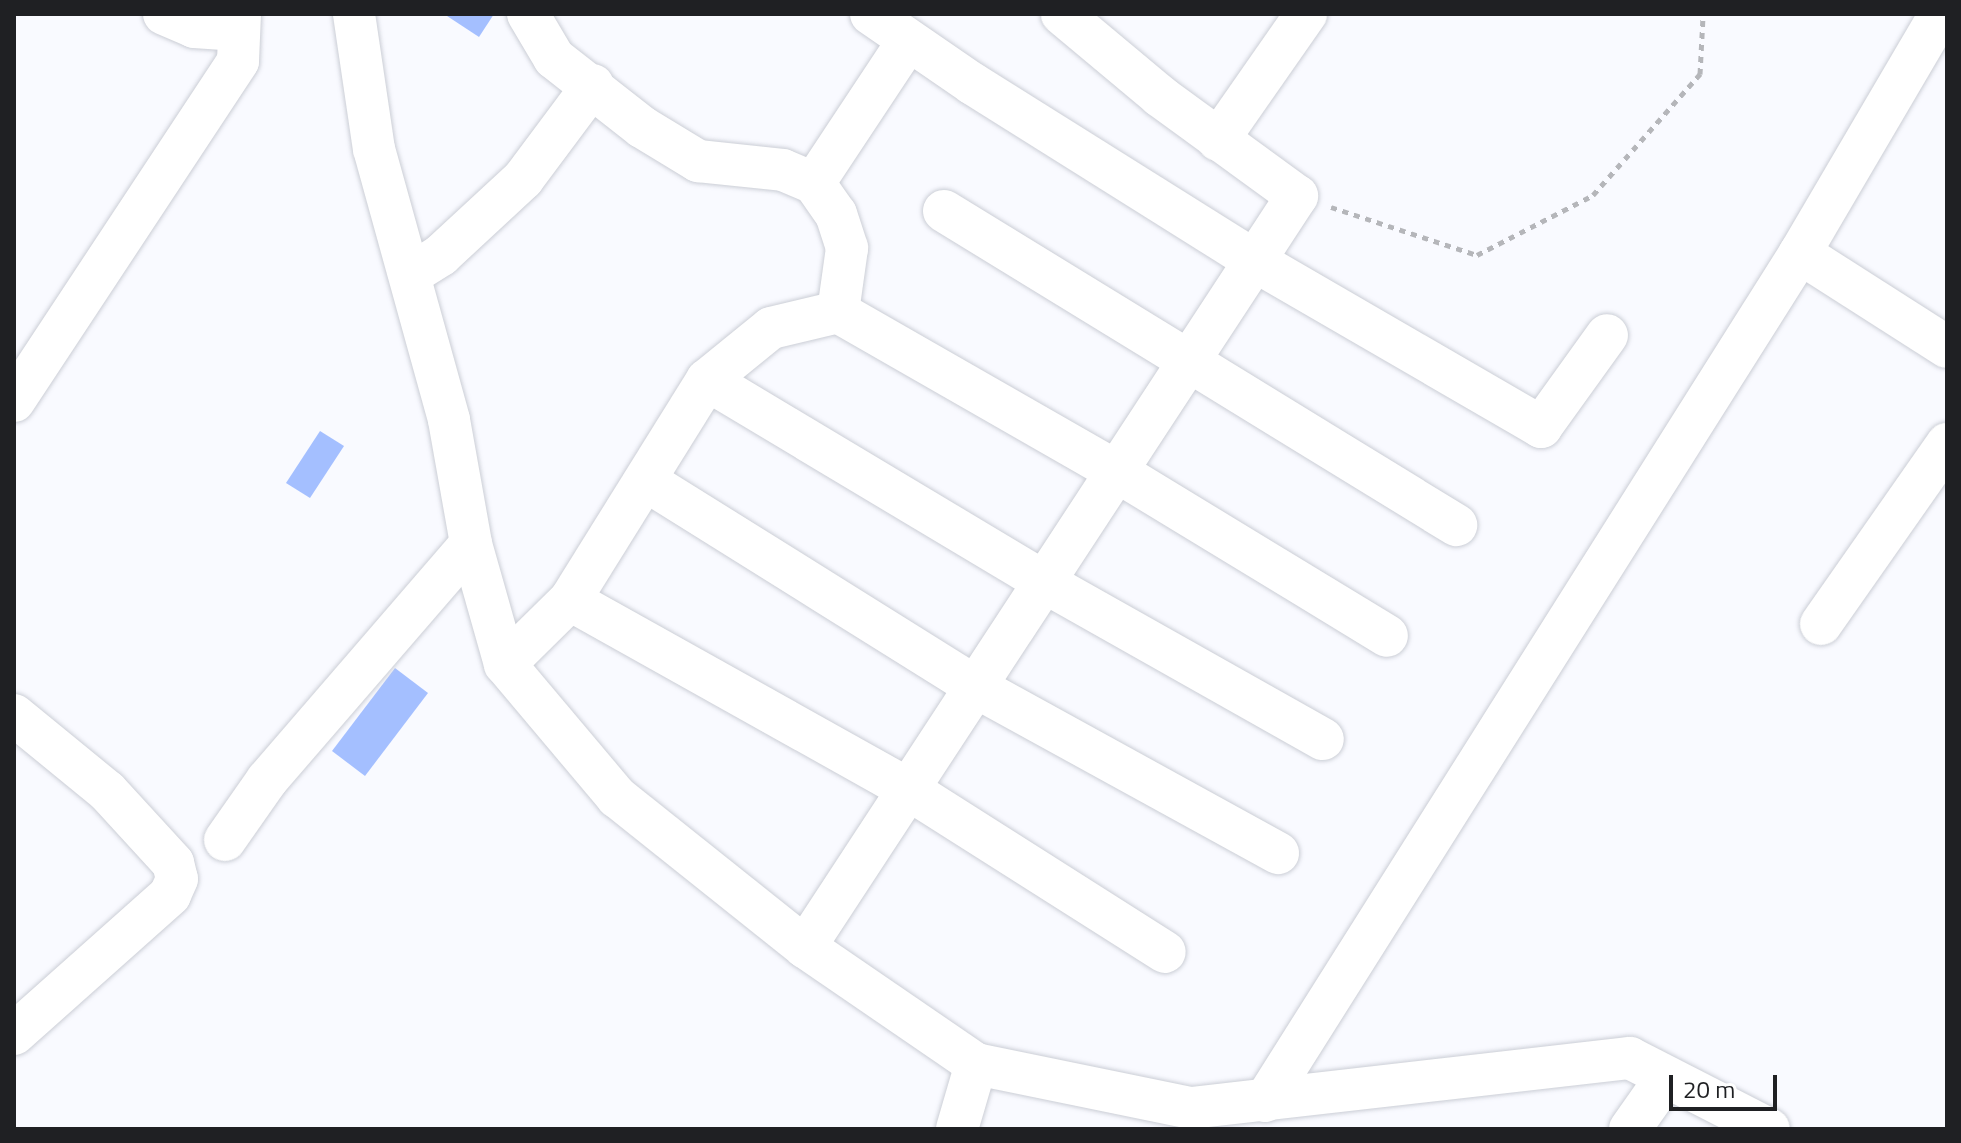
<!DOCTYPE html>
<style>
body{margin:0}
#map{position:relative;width:1961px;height:1143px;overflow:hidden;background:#f9faff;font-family:"Titillium Web",sans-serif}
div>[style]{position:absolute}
.building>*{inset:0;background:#a4bfff}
.path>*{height:5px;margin-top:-2.5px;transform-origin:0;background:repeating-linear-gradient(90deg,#b5b6ba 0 6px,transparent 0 12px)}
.roads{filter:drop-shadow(0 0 2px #cbced6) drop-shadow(0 0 2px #cbced6)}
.street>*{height:42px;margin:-21px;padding:0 21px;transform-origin:21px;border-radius:21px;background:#fff}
span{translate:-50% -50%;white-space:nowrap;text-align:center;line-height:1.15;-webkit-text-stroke:6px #fff;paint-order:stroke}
.frame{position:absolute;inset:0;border:16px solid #1f2023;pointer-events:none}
.scale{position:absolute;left:1669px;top:1075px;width:108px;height:36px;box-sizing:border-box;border:4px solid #1f2023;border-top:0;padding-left:10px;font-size:24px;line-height:28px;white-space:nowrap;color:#1f2023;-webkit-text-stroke:6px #fff;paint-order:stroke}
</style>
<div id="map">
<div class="building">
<div style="clip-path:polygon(444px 14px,494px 14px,479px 37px)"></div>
<div style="clip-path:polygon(320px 431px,344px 446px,310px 498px,286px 483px)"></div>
<div style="clip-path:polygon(395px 668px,428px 693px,365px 776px,332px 751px)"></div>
</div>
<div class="path">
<div style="left:1331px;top:207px;width:154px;rotate:18.2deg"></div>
<div style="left:1477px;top:255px;width:131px;rotate:-27.3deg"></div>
<div style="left:1593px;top:195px;width:162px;rotate:-48.5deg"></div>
<div style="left:1700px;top:74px;width:57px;rotate:-87deg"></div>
</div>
<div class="roads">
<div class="street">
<div style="left:164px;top:14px;width:33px;rotate:23deg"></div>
<div style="left:194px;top:27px;width:45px;rotate:3.8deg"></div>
<div style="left:354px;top:14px;width:136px;rotate:81.6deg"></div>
<div style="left:374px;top:149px;width:281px;rotate:74.5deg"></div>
<div style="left:449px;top:420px;width:126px;rotate:79.9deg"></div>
<div style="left:471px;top:544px;width:125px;rotate:74.2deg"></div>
<div style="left:505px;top:664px;width:174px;rotate:49.9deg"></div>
<div style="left:617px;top:797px;width:241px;rotate:38.6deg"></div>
<div style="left:805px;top:947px;width:207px;rotate:34.4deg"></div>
<div style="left:976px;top:1064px;width:219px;rotate:11.6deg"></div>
<div style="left:1191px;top:1108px;width:442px;rotate:-6.5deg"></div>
<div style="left:1630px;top:1058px;width:156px;rotate:27.1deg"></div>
<div style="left:528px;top:14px;width:51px;rotate:59.4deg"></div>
<div style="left:554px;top:58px;width:112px;rotate:38.1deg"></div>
<div style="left:642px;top:127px;width:66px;rotate:31.3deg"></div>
<div style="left:698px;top:161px;width:85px;rotate:6deg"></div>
<div style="left:783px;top:170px;width:34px;rotate:23deg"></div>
<div style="left:814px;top:183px;width:38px;rotate:55deg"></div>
<div style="left:836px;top:214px;width:36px;rotate:72deg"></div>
<div style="left:847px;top:248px;width:65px;rotate:98deg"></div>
<div style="left:871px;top:14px;width:124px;rotate:34.5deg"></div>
<div style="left:973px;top:84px;width:333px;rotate:32.1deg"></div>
<div style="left:1255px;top:261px;width:331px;rotate:30.1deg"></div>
<div style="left:1541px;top:427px;width:113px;rotate:-54.3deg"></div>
<div style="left:1218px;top:140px;width:154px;rotate:-55.1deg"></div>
<div style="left:814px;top:183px;width:170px;rotate:-56.5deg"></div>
<div style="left:944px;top:211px;width:601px;rotate:31.52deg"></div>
<div style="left:1800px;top:253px;width:174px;rotate:32.6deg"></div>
<div style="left:411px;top:274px;width:36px;rotate:-32deg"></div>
<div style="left:441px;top:255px;width:112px;rotate:-42.8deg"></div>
<div style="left:523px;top:179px;width:117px;rotate:-53.3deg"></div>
<div style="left:707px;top:380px;width:393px;rotate:30.9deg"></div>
<div style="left:1044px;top:582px;width:320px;rotate:29.4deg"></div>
<div style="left:14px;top:401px;width:407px;rotate:-56.6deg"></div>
<div style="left:238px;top:61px;width:47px;rotate:-87.6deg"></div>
<div style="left:648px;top:482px;width:385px;rotate:32deg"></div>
<div style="left:974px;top:686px;width:347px;rotate:28.8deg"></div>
<div style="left:570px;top:600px;width:387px;rotate:29.2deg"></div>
<div style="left:908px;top:789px;width:304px;rotate:32.4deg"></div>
<div style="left:1821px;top:624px;width:220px;rotate:-55deg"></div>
<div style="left:505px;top:664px;width:91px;rotate:-44.6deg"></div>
<div style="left:570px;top:600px;width:259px;rotate:-58.1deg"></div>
<div style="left:707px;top:380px;width:82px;rotate:-39.1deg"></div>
<div style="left:771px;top:328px;width:69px;rotate:-13.4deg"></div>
<div style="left:838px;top:312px;width:320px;rotate:29.8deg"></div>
<div style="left:1116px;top:471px;width:317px;rotate:31.3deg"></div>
<div style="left:14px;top:715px;width:120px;rotate:39.3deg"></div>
<div style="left:107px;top:791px;width:98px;rotate:47.5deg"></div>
<div style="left:173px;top:863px;width:16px;rotate:76deg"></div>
<div style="left:177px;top:879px;width:17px;rotate:114deg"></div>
<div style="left:170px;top:895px;width:209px;rotate:138.3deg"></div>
<div style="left:225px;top:840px;width:73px;rotate:-55deg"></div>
<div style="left:267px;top:780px;width:312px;rotate:-49.2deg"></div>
<div style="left:805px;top:947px;width:898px;rotate:-56.77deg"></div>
<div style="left:1297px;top:196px;width:170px;rotate:-143.9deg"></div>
<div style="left:1160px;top:96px;width:128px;rotate:-140.1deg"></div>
<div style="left:1265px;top:1101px;width:1003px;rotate:-57.75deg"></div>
<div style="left:1800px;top:253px;width:277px;rotate:-59.6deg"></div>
<div style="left:957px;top:1129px;width:68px;rotate:-73.7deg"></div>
<div style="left:1630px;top:1129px;width:62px;rotate:-54.8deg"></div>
</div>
</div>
<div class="frame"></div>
<div class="scale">20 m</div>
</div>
